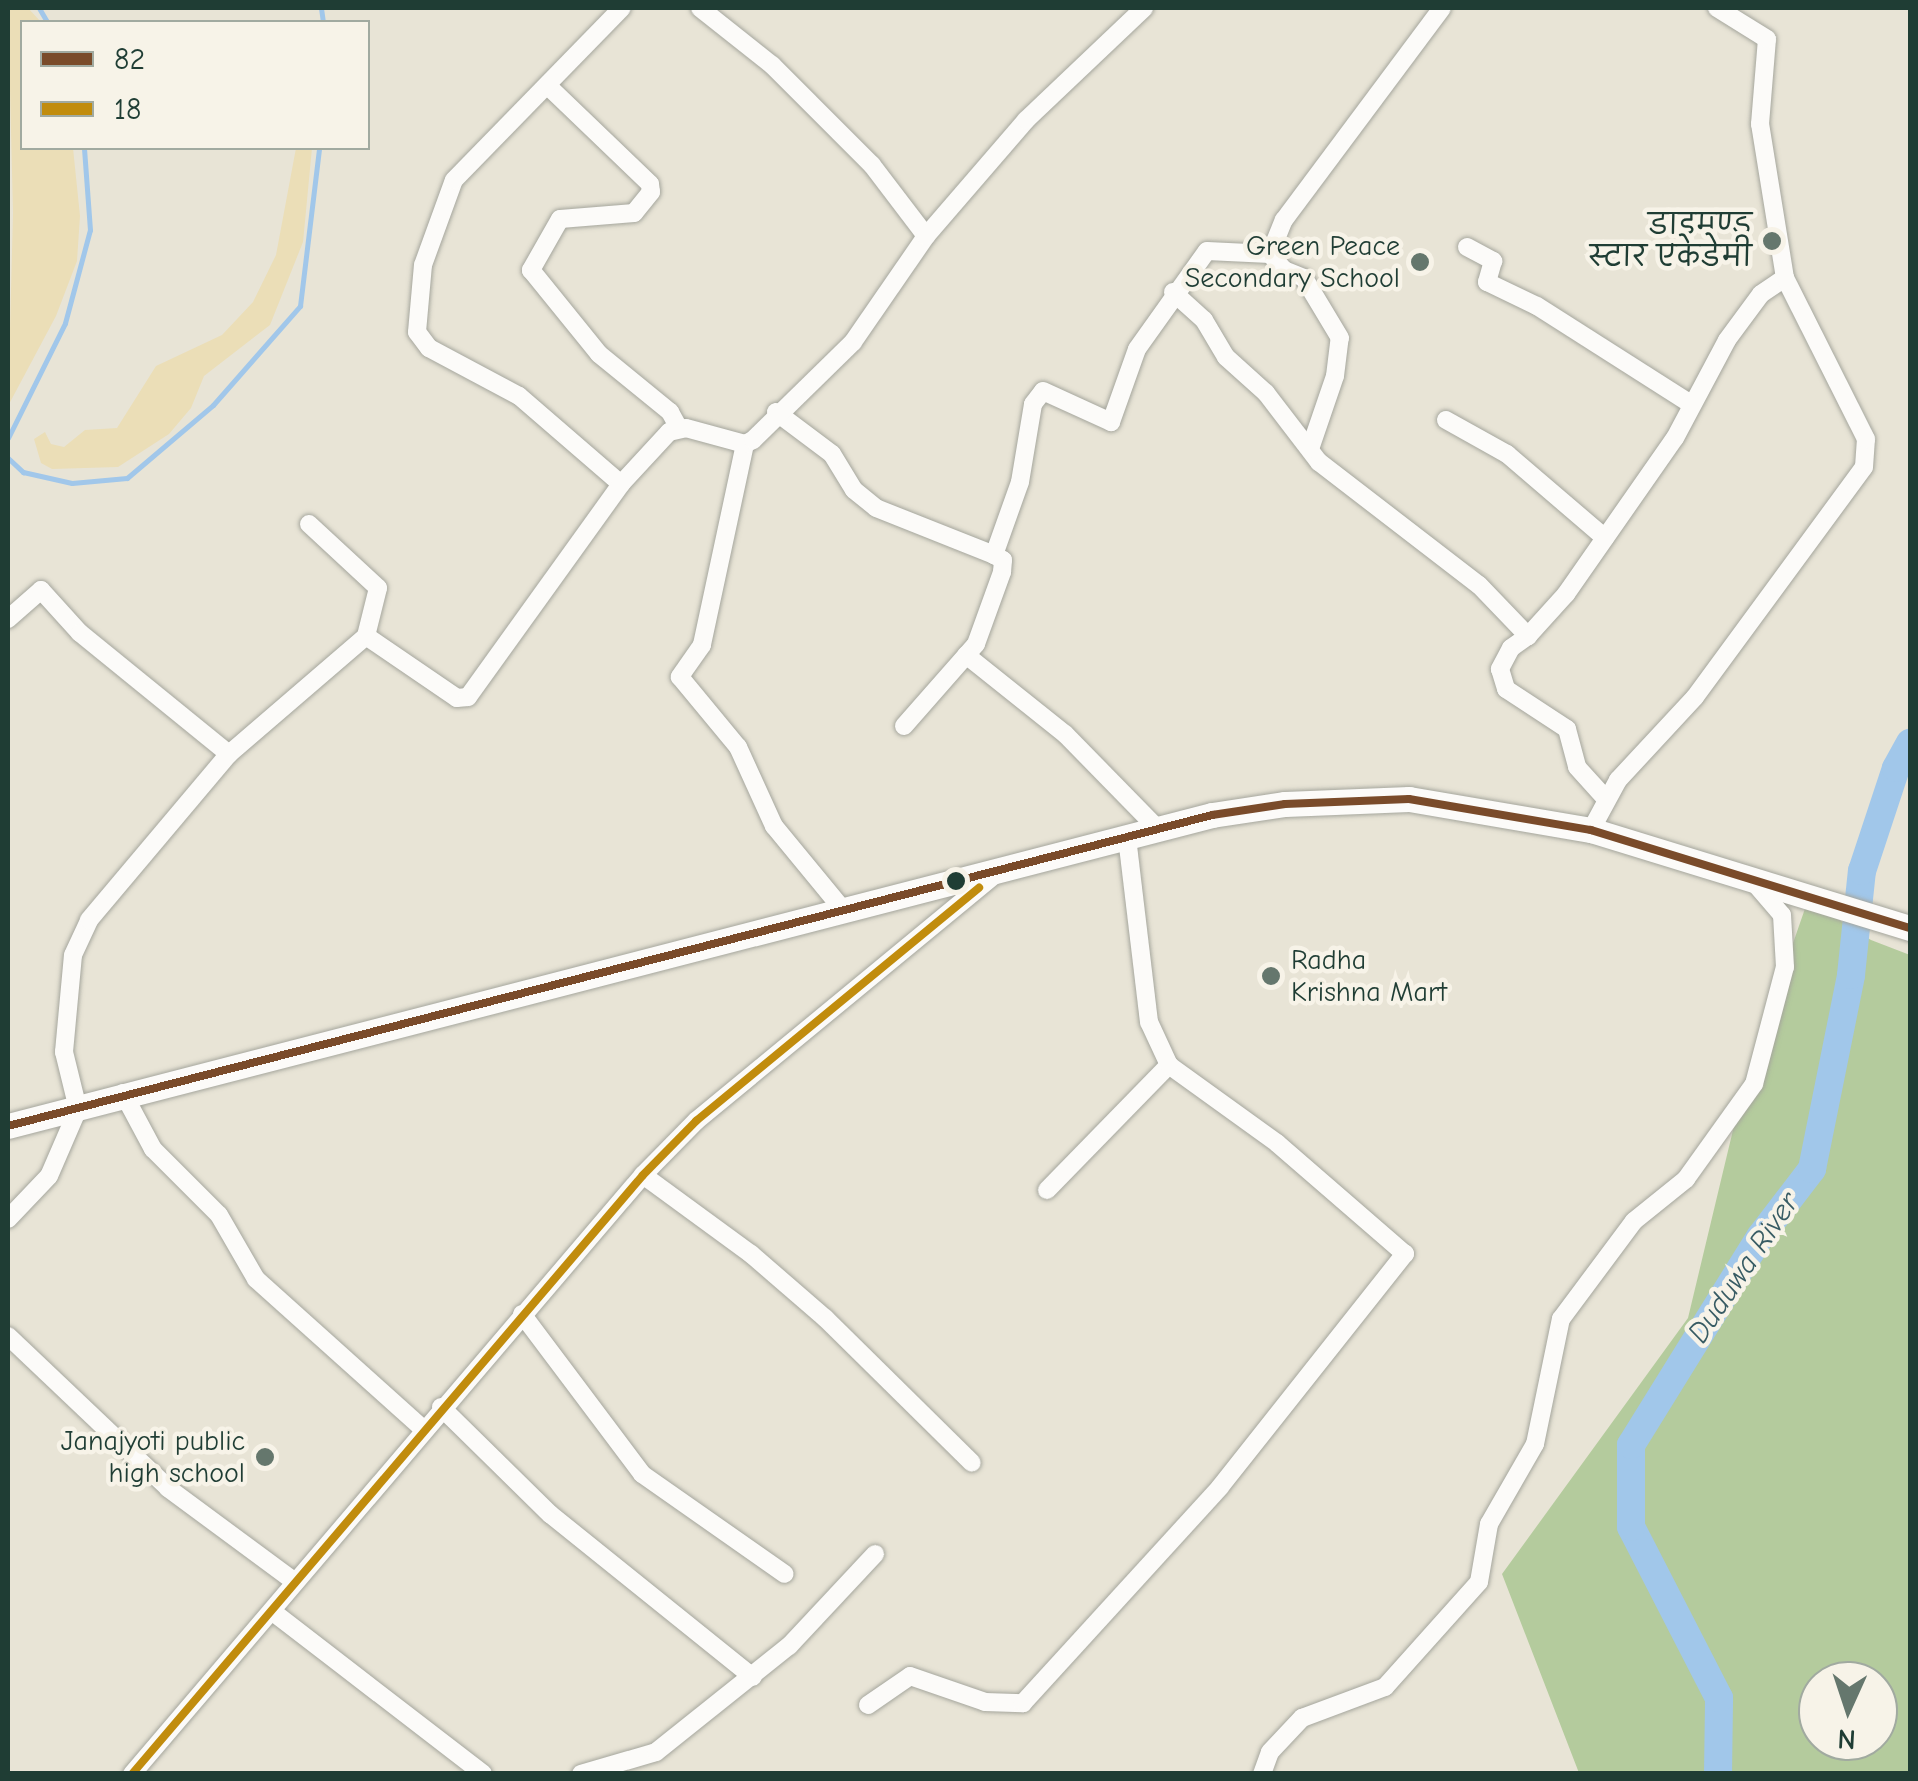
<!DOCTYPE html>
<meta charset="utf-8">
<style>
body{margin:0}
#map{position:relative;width:1918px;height:1781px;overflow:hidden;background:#e8e4d6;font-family:"Comic Neue","Playpen Sans Deva",sans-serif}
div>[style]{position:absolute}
.forest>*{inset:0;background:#b4cb9d}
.sand>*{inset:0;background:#ebdeb7}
.stream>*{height:5px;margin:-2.5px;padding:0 2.5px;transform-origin:2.5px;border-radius:2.5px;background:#a1c7ea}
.river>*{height:28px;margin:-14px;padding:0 14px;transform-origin:14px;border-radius:14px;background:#a1c7ea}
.roads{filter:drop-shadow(0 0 2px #a5a69d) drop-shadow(0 0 2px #a5a69d)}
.minor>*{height:18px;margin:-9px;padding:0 9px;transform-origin:9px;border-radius:9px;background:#fcfbf9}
.highway>*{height:25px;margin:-12.5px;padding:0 12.5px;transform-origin:12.5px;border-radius:12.5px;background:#fcfbf9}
.bus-1>*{height:8px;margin:-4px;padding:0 4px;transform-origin:4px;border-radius:4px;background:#7a4b2a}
.bus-2>*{height:8px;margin:-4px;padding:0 4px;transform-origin:4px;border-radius:4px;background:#c18c0d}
.dots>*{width:28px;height:28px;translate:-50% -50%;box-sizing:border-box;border:5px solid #f7f3e8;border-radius:50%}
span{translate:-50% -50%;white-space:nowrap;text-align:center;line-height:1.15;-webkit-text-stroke:9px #f7f3e8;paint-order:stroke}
.poi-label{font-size:28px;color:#1f3d34}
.right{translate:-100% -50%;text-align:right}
.left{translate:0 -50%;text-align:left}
.water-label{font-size:30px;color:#385c64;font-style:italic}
.frame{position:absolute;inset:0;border:10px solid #1f3d34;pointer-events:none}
.legend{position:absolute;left:20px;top:20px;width:350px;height:130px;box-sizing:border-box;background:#f7f3e8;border:2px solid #a1aaa0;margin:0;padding:12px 18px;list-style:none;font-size:30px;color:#1f3d34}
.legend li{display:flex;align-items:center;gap:20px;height:50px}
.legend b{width:50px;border:2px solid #a1aaa0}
.north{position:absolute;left:1798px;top:1661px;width:100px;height:100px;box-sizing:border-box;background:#f7f3e8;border:2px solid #a1aaa0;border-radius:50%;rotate:183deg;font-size:28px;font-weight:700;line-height:40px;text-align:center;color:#1f3d34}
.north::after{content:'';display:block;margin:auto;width:35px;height:45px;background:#65776d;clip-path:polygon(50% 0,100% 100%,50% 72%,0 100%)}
</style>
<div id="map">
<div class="forest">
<div style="clip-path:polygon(evenodd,1808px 900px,1871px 940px,1910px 955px,1910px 1773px,1579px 1773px,1502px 1574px,1688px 1318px,1744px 1084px,1808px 900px,1818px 1681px,1878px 1681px,1878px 1741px,1818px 1741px,1818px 1681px)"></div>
</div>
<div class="sand">
<div style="clip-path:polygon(8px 8px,28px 8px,41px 22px,22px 22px,22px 148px,73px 148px,80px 216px,77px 261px,56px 316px,8px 406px,13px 213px)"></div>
<div style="clip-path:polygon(296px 148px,312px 148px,303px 242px,270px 325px,204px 376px,191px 408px,169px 434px,118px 467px,52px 469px,41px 463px,34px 439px,45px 432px,51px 444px,64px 447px,85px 430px,117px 428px,156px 366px,222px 335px,253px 302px,276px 255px)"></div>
</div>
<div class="stream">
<div style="left:39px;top:8px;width:16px;rotate:60deg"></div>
<div style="left:321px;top:8px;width:14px;rotate:82deg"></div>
<div style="left:8px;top:438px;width:128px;rotate:-63.6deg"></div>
<div style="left:65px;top:323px;width:96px;rotate:-75deg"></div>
<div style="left:90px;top:230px;width:82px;rotate:-94.2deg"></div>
<div style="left:8px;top:458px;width:21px;rotate:43deg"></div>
<div style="left:23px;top:472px;width:50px;rotate:12.7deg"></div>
<div style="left:72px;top:483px;width:55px;rotate:-5.2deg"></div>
<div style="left:127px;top:478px;width:113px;rotate:-40.3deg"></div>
<div style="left:213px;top:405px;width:132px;rotate:-48.7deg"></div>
<div style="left:300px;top:306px;width:159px;rotate:-83.1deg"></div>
</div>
<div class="river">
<div style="left:1718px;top:1774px;width:76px;rotate:-89.2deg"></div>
<div style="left:1719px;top:1698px;width:192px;rotate:-117.2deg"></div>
<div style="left:1631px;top:1527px;width:82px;rotate:-90deg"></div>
<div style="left:1631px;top:1445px;width:245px;rotate:-58.2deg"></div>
<div style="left:1760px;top:1237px;width:86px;rotate:-52.6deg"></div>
<div style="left:1812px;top:1169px;width:198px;rotate:-78.6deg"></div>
<div style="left:1851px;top:975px;width:105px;rotate:-84deg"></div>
<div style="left:1862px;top:871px;width:108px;rotate:-71.7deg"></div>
<div style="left:1896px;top:768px;width:29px;rotate:-61deg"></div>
</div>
<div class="roads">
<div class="minor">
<div style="left:700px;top:8px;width:92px;rotate:38.4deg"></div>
<div style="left:772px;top:65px;width:141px;rotate:45deg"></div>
<div style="left:872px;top:165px;width:89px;rotate:52.7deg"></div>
<div style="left:549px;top:87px;width:140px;rotate:43.8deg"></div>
<div style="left:650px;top:184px;width:8px;rotate:83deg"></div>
<div style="left:651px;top:192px;width:27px;rotate:129deg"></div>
<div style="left:634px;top:213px;width:74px;rotate:175.4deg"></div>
<div style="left:560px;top:219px;width:59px;rotate:119.6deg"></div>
<div style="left:531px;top:270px;width:108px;rotate:51deg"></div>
<div style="left:599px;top:354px;width:92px;rotate:39.2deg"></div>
<div style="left:670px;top:412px;width:18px;rotate:61deg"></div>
<div style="left:1467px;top:247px;width:30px;rotate:28deg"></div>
<div style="left:1493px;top:261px;width:22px;rotate:106deg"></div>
<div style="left:1487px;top:282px;width:55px;rotate:25.6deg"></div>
<div style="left:1537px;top:306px;width:183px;rotate:32.5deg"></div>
<div style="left:1173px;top:292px;width:42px;rotate:42.1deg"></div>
<div style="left:1204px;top:320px;width:43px;rotate:59.3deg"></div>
<div style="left:1226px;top:357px;width:54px;rotate:42deg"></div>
<div style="left:1266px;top:393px;width:87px;rotate:52.5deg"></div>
<div style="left:1319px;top:462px;width:202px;rotate:37.6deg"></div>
<div style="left:1479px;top:585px;width:71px;rotate:46.1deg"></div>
<div style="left:1528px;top:636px;width:21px;rotate:145deg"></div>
<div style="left:1511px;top:648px;width:24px;rotate:118deg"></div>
<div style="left:1500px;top:669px;width:21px;rotate:73deg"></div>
<div style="left:1506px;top:689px;width:73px;rotate:33.3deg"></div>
<div style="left:1567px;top:729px;width:39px;rotate:75deg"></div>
<div style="left:1577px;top:767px;width:43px;rotate:47.8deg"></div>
<div style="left:776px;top:412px;width:70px;rotate:36.9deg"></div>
<div style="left:832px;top:454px;width:42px;rotate:58.6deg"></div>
<div style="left:854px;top:490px;width:28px;rotate:39deg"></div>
<div style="left:876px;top:508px;width:127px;rotate:21.7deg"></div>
<div style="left:994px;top:555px;width:77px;rotate:-70.4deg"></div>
<div style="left:1020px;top:482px;width:79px;rotate:-80.5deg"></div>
<div style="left:1033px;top:404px;width:16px;rotate:-52deg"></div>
<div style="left:1043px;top:391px;width:75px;rotate:24.5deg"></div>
<div style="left:1111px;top:422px;width:77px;rotate:-70.4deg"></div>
<div style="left:1137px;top:349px;width:120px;rotate:-54.5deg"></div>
<div style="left:1207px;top:251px;width:63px;rotate:2.7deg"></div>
<div style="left:1446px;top:420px;width:70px;rotate:29.1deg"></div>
<div style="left:1507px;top:454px;width:129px;rotate:40.6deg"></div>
<div style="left:745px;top:444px;width:206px;rotate:102.1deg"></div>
<div style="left:702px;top:645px;width:39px;rotate:125deg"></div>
<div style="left:680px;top:677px;width:91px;rotate:50.4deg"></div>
<div style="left:738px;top:747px;width:87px;rotate:65.5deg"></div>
<div style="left:774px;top:826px;width:112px;rotate:50.5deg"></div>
<div style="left:1310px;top:449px;width:77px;rotate:-71.1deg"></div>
<div style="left:1335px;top:376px;width:38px;rotate:-83deg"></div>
<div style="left:1340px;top:338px;width:70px;rotate:-121deg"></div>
<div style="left:1304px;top:278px;width:22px;rotate:-158deg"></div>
<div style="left:1284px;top:270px;width:21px;rotate:-131deg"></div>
<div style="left:1270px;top:254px;width:37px;rotate:-68deg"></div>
<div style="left:1284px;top:220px;width:264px;rotate:-53.3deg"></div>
<div style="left:621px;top:484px;width:135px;rotate:-139.2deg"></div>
<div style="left:519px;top:396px;width:102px;rotate:-151.9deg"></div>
<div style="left:429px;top:348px;width:20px;rotate:-127deg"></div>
<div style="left:417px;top:332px;width:67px;rotate:-84.9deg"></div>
<div style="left:423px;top:265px;width:90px;rotate:-70deg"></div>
<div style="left:454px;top:180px;width:240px;rotate:-45.7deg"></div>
<div style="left:309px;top:524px;width:94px;rotate:42.8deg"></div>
<div style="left:378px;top:588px;width:49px;rotate:104deg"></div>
<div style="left:8px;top:619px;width:44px;rotate:-41.3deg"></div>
<div style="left:41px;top:590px;width:58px;rotate:47.8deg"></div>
<div style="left:80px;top:633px;width:192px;rotate:39.1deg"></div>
<div style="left:1528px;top:636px;width:57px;rotate:-47.9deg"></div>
<div style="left:1566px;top:594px;width:190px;rotate:-55.1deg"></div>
<div style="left:1675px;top:438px;width:111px;rotate:-62deg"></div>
<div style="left:1727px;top:340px;width:57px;rotate:-53.5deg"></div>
<div style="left:1761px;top:294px;width:29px;rotate:-34deg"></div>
<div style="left:966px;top:655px;width:127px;rotate:38.6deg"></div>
<div style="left:1065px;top:734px;width:133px;rotate:45.6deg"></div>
<div style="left:904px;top:726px;width:109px;rotate:-48.7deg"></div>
<div style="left:976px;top:644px;width:77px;rotate:-70.1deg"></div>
<div style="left:1002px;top:572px;width:12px;rotate:-85deg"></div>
<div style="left:1003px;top:560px;width:10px;rotate:-151deg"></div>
<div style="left:1591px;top:830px;width:57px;rotate:-61.6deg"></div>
<div style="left:1618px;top:780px;width:113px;rotate:-47.1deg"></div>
<div style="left:1695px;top:697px;width:285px;rotate:-53.7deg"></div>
<div style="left:1864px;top:467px;width:28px;rotate:-86deg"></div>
<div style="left:1866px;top:439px;width:180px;rotate:-116.7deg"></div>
<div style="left:1785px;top:278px;width:156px;rotate:-99.2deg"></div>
<div style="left:1760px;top:124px;width:85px;rotate:-85.3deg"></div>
<div style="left:1767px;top:39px;width:59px;rotate:-148.2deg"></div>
<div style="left:123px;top:1093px;width:64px;rotate:61.8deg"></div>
<div style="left:153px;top:1149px;width:93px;rotate:45deg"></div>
<div style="left:219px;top:1215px;width:74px;rotate:60deg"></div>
<div style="left:256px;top:1279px;width:224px;rotate:41.9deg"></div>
<div style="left:643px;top:1175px;width:134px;rotate:36.2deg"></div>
<div style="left:751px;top:1254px;width:98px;rotate:40.9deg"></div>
<div style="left:825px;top:1318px;width:206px;rotate:44.6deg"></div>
<div style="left:1047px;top:1190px;width:175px;rotate:-45.7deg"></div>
<div style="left:8px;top:1219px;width:59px;rotate:-46.4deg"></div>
<div style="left:49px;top:1176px;width:73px;rotate:-66.6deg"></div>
<div style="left:78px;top:1109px;width:59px;rotate:-103.8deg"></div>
<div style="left:64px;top:1052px;width:97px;rotate:-84.7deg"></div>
<div style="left:73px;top:955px;width:38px;rotate:-65deg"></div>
<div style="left:89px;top:920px;width:217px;rotate:-49.9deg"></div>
<div style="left:229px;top:754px;width:181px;rotate:-40.7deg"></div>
<div style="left:366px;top:636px;width:110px;rotate:34.3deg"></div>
<div style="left:457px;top:698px;width:11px;rotate:-5deg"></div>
<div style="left:468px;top:697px;width:262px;rotate:-54.3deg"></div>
<div style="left:621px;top:484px;width:71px;rotate:-47.3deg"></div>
<div style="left:669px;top:432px;width:17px;rotate:-13deg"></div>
<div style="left:686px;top:428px;width:61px;rotate:15.2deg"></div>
<div style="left:745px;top:444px;width:9px;rotate:-27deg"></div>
<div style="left:753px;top:440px;width:140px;rotate:-44.4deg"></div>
<div style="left:853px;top:342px;width:129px;rotate:-55.4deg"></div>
<div style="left:926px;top:236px;width:153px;rotate:-49.2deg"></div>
<div style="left:1026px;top:120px;width:163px;rotate:-43.5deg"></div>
<div style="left:522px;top:1314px;width:200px;rotate:53.1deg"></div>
<div style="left:642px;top:1474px;width:174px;rotate:35deg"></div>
<div style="left:8px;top:1336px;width:221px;rotate:43.5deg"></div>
<div style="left:168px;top:1488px;width:158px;rotate:36.5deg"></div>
<div style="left:441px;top:1407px;width:153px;rotate:44.5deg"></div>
<div style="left:550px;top:1514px;width:260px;rotate:38.8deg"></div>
<div style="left:273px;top:1612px;width:265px;rotate:37.6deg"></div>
<div style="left:868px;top:1705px;width:51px;rotate:-34.6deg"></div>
<div style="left:910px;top:1676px;width:79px;rotate:19.1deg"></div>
<div style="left:985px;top:1702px;width:38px;rotate:2deg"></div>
<div style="left:1023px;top:1703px;width:292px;rotate:-47.6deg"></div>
<div style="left:1220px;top:1487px;width:298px;rotate:-51.6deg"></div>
<div style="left:1405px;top:1254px;width:169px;rotate:-139.1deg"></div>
<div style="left:1277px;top:1143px;width:133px;rotate:-144.2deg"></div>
<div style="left:1169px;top:1065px;width:47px;rotate:-114.9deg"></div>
<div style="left:1149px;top:1022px;width:185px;rotate:-96.8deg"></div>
<div style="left:132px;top:1774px;width:787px;rotate:-49.53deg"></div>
<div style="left:643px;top:1175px;width:76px;rotate:-45.5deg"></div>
<div style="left:696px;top:1121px;width:386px;rotate:-39.5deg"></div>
<div style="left:581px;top:1774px;width:78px;rotate:-16.3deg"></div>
<div style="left:656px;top:1752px;width:170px;rotate:-38.6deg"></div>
<div style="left:789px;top:1646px;width:126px;rotate:-46.9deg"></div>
<div style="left:1262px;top:1774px;width:23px;rotate:-70deg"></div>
<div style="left:1270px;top:1752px;width:47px;rotate:-46.7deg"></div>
<div style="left:1302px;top:1718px;width:89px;rotate:-20.5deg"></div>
<div style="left:1385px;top:1687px;width:141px;rotate:-48.2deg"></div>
<div style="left:1479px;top:1582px;width:59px;rotate:-80.2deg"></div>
<div style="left:1489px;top:1524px;width:92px;rotate:-60.1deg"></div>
<div style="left:1535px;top:1444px;width:128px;rotate:-78.3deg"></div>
<div style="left:1561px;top:1319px;width:122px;rotate:-53.3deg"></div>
<div style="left:1634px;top:1221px;width:67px;rotate:-38.9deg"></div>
<div style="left:1686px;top:1179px;width:117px;rotate:-54.4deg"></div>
<div style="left:1754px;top:1084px;width:121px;rotate:-75.2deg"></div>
<div style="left:1785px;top:967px;width:52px;rotate:-93.3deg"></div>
<div style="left:1782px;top:915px;width:45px;rotate:-130.5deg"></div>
</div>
<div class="highway">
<div style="left:8px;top:1126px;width:1244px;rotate:-14.48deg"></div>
<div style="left:1212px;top:815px;width:74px;rotate:-8.6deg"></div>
<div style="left:1285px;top:804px;width:124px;rotate:-2.3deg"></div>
<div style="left:1409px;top:799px;width:185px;rotate:9.7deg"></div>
<div style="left:1591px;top:830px;width:334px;rotate:17.1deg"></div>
</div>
</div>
<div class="bus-1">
<div style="left:8px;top:1126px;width:1244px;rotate:-14.48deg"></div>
<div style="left:1212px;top:815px;width:74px;rotate:-8.6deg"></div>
<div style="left:1285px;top:804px;width:124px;rotate:-2.3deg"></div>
<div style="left:1409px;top:799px;width:185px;rotate:9.7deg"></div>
<div style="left:1591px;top:830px;width:334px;rotate:17.1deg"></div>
</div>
<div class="bus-2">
<div style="left:132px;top:1774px;width:787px;rotate:-49.53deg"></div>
<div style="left:643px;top:1175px;width:76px;rotate:-45.5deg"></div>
<div style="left:696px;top:1121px;width:367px;rotate:-39.5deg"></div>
</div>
<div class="dots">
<div style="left:1772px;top:241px;background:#65776d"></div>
<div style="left:1420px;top:262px;background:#65776d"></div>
<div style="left:956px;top:881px;background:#1f3d34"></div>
<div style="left:1271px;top:976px;background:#65776d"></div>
<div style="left:265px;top:1457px;background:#65776d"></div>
</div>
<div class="poi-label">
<span class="right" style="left:1752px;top:241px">डाइमण्ड<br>स्टार एकेडेमी</span>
<span class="right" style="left:1400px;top:262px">Green Peace<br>Secondary School</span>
<span class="left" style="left:1291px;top:976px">Radha<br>Krishna Mart</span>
<span class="right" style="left:245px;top:1457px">Janajyoti public<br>high school</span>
</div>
<div class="water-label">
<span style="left:1744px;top:1268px;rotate:-56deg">Duduwa River</span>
</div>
<div class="frame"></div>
<ul class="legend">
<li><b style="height:12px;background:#7a4b2a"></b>82</li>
<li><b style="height:12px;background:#c18c0d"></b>18</li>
</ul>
<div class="north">N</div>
</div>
